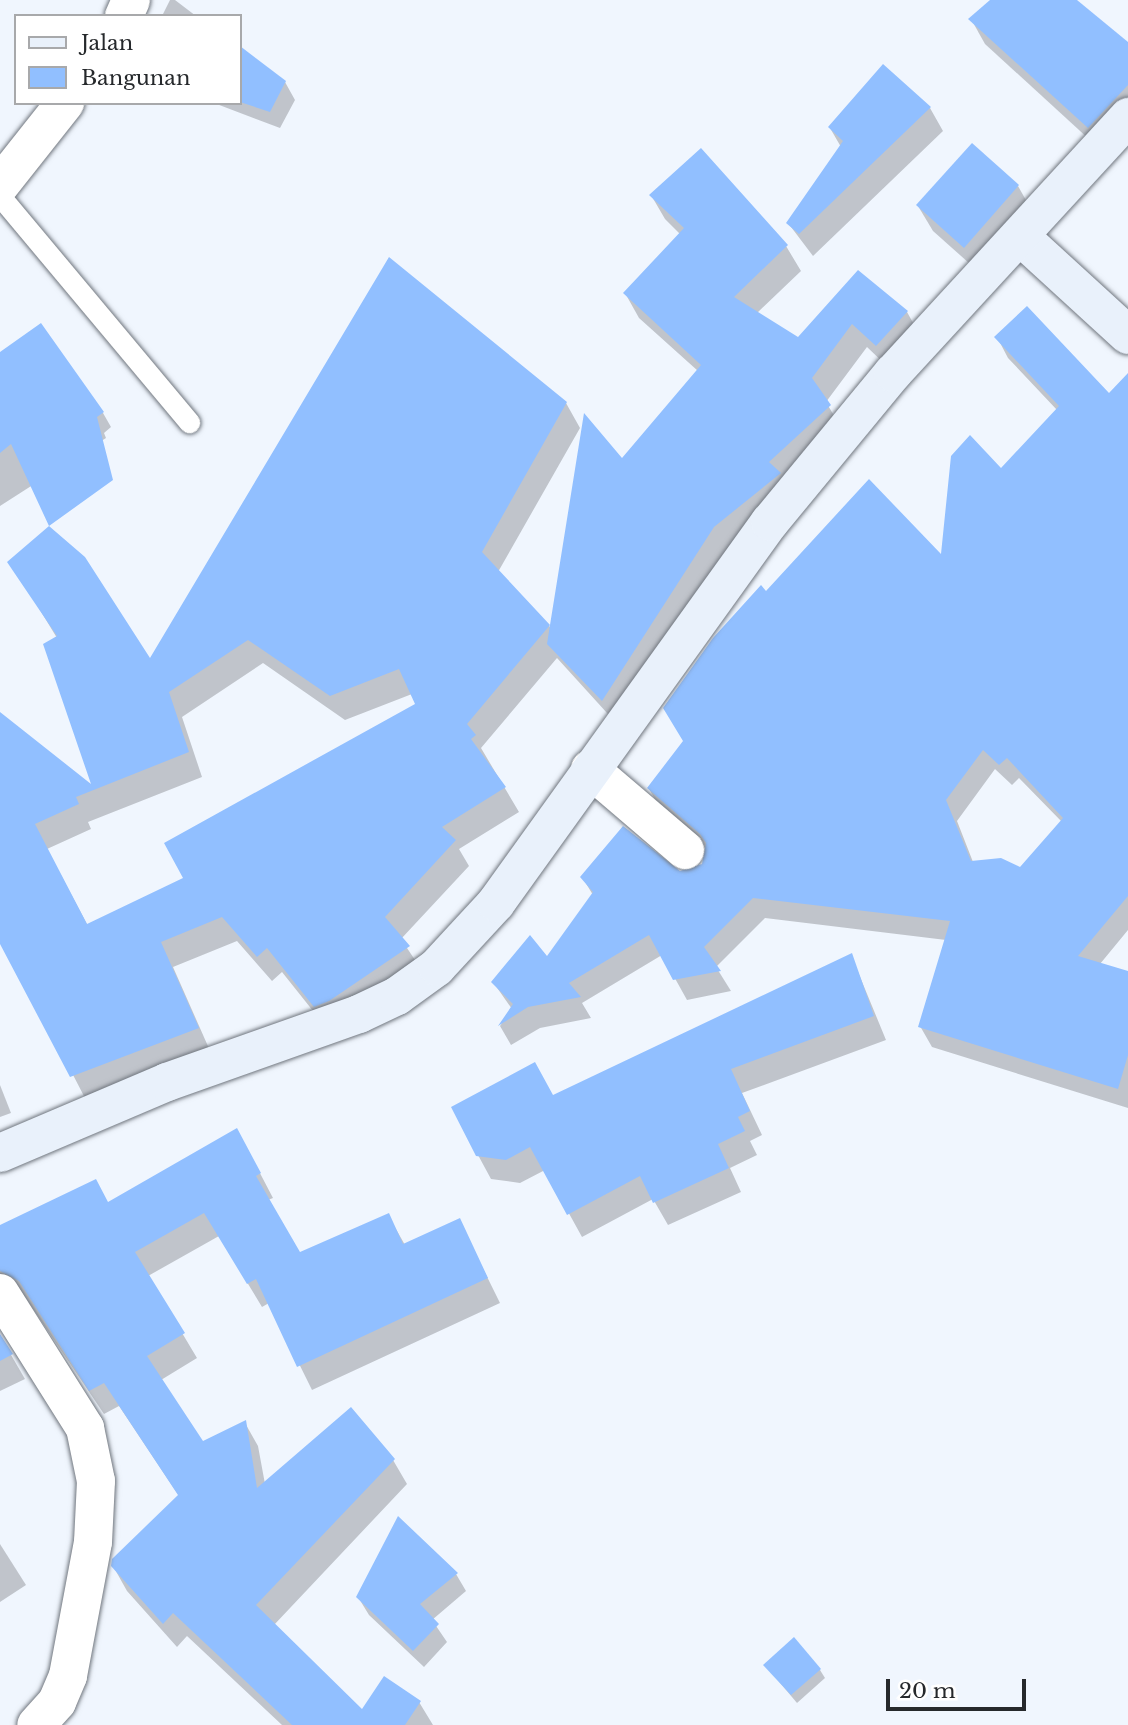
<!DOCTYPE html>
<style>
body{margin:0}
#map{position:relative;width:1128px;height:1725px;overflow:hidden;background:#f0f6fe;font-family:"Libre Baskerville",serif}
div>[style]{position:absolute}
.shadow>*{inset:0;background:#0003}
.building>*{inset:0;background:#91bfff}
.roads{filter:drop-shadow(0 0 2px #70767e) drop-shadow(0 0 2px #70767e)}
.lane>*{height:21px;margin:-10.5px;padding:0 10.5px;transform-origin:10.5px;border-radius:10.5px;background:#fff}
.street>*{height:38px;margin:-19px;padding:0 19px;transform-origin:19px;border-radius:19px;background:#fff}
.secondary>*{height:38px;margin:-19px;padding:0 19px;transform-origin:19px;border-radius:19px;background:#e9f1fb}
span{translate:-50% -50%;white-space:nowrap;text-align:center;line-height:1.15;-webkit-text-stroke:7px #fff;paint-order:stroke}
.legend{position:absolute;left:14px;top:14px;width:228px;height:91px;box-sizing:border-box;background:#fff;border:2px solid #a8a9ab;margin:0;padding:9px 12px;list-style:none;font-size:21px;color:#26292c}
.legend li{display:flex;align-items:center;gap:14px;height:35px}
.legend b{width:35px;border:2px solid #a8a9ab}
.scale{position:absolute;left:886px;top:1679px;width:140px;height:32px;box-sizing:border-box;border:4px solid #26292c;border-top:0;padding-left:9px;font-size:21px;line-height:24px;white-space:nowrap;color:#26292c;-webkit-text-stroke:5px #fff;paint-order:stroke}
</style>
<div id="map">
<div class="shadow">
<div style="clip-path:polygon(170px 0,175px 0,196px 16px,162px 16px)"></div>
<div style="clip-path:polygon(992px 0,1074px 0,1128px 44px,1128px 125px,1103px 152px,985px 44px,971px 19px)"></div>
<div style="clip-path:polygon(240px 48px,285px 82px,295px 100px,280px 128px,214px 103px,240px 103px)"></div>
<div style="clip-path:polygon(883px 67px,930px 108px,943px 131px,813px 256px,788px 223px,841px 147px,830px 128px)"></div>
<div style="clip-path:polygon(1018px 186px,1032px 211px,979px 272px,933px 231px,918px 206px)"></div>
<div style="clip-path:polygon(evenodd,651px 195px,786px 246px,801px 271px,757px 313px,799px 340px,858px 273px,907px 312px,921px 337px,890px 369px,867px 347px,826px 402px,843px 431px,617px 724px,557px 658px,481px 748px,519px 812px,459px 849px,469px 866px,401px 939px,423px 972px,329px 1031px,282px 972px,272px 981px,237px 941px,173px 967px,211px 1053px,86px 1100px,0 934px,0 714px,95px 789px,57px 638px,26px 587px,150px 662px,566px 403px,580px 428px,498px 572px,551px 628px,622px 460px,698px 371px,639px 318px,625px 293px,680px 234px,665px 219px,651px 195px,263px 663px,345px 720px,412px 694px,418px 704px,186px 879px,88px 926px,47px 849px,91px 829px,88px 822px,202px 777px,182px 717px,263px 663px)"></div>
<div style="clip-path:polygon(evenodd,997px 337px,1109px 395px,1128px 400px,1128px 930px,1100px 964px,1128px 973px,1128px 1108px,932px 1047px,920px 1026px,946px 940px,765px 918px,716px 967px,731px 991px,687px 1000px,662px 955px,582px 1003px,591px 1018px,540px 1028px,511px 1045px,500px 1026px,512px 1009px,493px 982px,547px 959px,593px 895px,582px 877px,680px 873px,704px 865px,707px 849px,661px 809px,649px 789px,685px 742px,766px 594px,943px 558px,1001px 471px,1057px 410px,1008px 358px,997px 337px,995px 769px,1012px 785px,1019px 778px,1062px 822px,1020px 869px,973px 862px,957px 821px,995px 769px)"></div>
<div style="clip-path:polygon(0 358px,103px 413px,111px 427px,104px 433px,106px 438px,0 506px)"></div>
<div style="clip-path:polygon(851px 955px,886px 1040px,742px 1093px,762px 1135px,750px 1141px,757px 1155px,730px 1168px,741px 1192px,668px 1225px,653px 1199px,582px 1237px,545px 1170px,520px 1183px,491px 1179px,478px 1155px,553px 1097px)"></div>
<div style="clip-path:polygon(0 1085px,11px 1113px,0 1117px)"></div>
<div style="clip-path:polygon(250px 1154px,273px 1198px,268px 1200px,299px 1255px,388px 1215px,405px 1245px,459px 1220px,500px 1303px,312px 1390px,269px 1303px,262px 1307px,219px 1236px,148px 1276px,197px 1358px,161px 1380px,202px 1443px,245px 1423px,258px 1446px,265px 1484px,393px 1460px,407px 1484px,274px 1625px,363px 1712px,419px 1702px,433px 1725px,282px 1725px,187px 1636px,177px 1647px,127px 1591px,113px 1566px,179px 1496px,119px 1406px,104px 1414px,25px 1297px,0 1301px,0 1227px,108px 1204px)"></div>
<div style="clip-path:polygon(0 1336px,25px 1379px,0 1391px)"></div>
<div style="clip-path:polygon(0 1544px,26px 1585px,0 1602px)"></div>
<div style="clip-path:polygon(456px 1574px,466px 1591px,432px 1620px,447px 1642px,424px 1667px,369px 1615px,358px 1597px)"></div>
<div style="clip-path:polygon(765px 1665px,820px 1670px,825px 1678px,797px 1703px)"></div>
</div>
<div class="building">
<div style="clip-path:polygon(990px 0,1077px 0,1128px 42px,1128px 85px,1088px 128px,968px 19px)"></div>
<div style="clip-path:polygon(240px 46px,286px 81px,270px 112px,240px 102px)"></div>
<div style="clip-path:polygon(883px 64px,931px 107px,799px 234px,786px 223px,843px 141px,828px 127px)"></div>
<div style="clip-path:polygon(972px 143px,1019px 185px,964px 248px,916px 205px)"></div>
<div style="clip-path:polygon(evenodd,701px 148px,788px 245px,734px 297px,798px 337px,858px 270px,908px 311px,876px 346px,852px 324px,812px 378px,831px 405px,769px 462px,781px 473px,714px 527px,602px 701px,547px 644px,550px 625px,467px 724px,476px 735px,471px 739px,506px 787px,442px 827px,456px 840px,385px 917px,410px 946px,329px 1001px,314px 1007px,267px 948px,257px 957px,222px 917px,161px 942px,199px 1028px,70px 1077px,0 944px,0 712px,91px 784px,43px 644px,57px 636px,7px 562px,49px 526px,85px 557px,150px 658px,389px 257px,567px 402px,482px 552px,550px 625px,584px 413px,622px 458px,701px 365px,623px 293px,684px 228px,649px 195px,701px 148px,248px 640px,330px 696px,399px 669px,415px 704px,164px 843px,183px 878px,87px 924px,35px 824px,79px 804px,76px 797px,189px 752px,169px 692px,248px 640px)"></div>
<div style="clip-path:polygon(evenodd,1027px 306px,1109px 393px,1128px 373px,1128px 896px,1078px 956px,1128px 971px,1128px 1055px,1118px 1089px,918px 1027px,950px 921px,753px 898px,704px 947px,721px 971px,673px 980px,649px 935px,569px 983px,581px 997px,528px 1007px,498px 1026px,513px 1004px,491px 982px,530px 935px,547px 956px,593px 892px,580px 877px,623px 826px,680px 871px,702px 864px,706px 843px,700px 834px,647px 788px,683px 741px,663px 708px,713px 638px,761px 585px,766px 591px,869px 479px,941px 554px,951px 456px,970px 435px,1001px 468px,1059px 406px,994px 337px,1027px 306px,983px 750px,999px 765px,1007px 758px,1063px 818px,1020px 867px,1001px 858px,971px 861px,946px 800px,983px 750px)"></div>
<div style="clip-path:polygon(41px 323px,104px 412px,97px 417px,113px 480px,49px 526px,11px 444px,0 453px,0 352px)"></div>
<div style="clip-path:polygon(852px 953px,874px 1016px,731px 1069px,750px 1111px,738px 1117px,745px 1131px,718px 1144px,729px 1168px,653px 1203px,640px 1176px,567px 1215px,530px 1147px,506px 1160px,476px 1156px,451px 1107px,535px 1062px,553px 1095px)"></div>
<div style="clip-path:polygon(237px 1128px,261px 1173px,256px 1176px,300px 1252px,389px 1213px,403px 1244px,460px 1218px,488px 1278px,297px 1367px,256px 1279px,247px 1284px,204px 1213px,135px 1252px,185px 1333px,147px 1356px,203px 1441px,246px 1420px,257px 1488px,351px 1407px,395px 1459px,256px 1605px,362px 1709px,384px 1676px,421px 1701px,405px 1725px,292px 1725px,173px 1613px,163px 1624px,111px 1566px,112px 1559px,178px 1495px,104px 1383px,89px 1391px,19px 1281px,0 1271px,0 1225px,96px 1179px,108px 1202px)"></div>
<div style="clip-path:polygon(0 1334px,13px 1354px,0 1361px)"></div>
<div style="clip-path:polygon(398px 1516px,458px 1573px,420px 1604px,439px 1624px,413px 1651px,356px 1597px)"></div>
<div style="clip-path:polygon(794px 1637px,821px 1669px,791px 1695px,763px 1665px)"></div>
</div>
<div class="roads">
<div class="lane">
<div style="left:0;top:196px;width:295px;rotate:50.1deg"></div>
</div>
<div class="street">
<div style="left:124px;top:16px;width:17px;rotate:-66deg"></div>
<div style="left:0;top:185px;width:105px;rotate:-51.6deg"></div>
<div style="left:590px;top:769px;width:125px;rotate:40.5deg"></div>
<div style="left:0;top:1293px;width:160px;rotate:57.8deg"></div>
<div style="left:85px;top:1428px;width:54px;rotate:78.3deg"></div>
<div style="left:96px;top:1481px;width:61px;rotate:92.8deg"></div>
<div style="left:93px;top:1542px;width:136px;rotate:100.6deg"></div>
<div style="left:68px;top:1676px;width:28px;rotate:113deg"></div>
<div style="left:57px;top:1702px;width:31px;rotate:132deg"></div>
</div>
<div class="secondary">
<div style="left:1021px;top:237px;width:145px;rotate:42.5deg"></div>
<div style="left:0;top:1153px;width:181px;rotate:-23deg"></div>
<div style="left:167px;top:1082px;width:204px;rotate:-19.5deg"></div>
<div style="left:359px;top:1014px;width:42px;rotate:-25.3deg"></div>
<div style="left:397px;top:996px;width:49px;rotate:-35.9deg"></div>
<div style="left:437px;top:967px;width:87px;rotate:-47.3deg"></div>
<div style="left:496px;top:903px;width:469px;rotate:-54.3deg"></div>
<div style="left:770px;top:522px;width:193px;rotate:-50.5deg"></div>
<div style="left:893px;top:373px;width:348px;rotate:-47.4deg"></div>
</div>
</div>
<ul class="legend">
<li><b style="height:9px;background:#e9f1fb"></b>Jalan</li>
<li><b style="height:19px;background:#91bfff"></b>Bangunan</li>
</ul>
<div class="scale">20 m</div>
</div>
